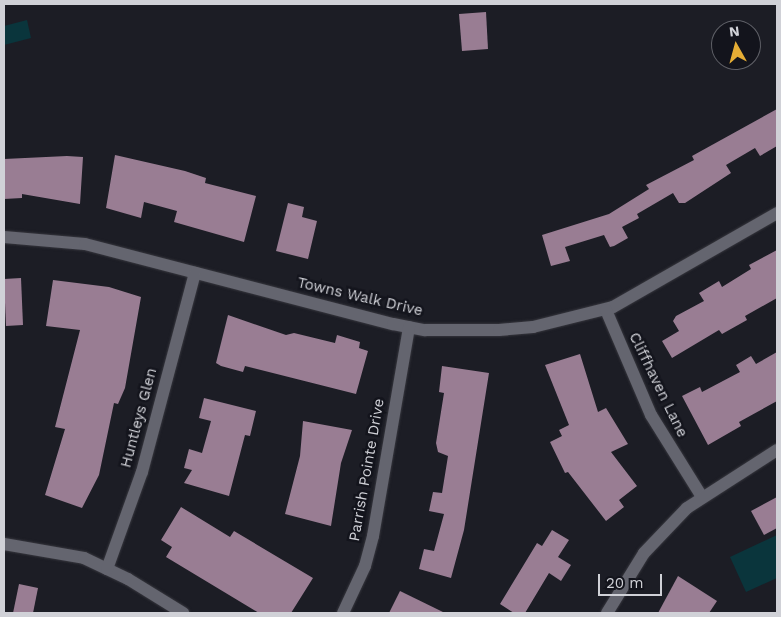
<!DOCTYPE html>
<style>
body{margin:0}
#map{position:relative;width:781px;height:617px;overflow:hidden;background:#1c1d25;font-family:"Work Sans",sans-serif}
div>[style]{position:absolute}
.water>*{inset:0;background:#0a353c}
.building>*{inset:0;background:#997d93}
.roads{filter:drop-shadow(0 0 1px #37373e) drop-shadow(0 0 1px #37373e)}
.minor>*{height:12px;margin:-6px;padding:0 6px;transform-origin:6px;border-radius:6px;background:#64656f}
span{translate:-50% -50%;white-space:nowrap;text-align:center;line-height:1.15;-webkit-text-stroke:5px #13141c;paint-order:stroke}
.street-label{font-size:15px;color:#d0d1d7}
.frame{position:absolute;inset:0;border:5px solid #d0d1d7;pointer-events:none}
.north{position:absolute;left:711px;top:20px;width:50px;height:50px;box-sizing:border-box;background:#13141c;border:1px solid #5f6067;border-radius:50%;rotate:353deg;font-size:14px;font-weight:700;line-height:20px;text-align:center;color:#d0d1d7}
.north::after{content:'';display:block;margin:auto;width:18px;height:22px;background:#e5ad35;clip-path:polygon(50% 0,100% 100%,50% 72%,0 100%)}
.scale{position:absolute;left:598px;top:574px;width:64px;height:22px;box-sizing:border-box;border:2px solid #d0d1d7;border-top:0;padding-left:6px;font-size:15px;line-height:18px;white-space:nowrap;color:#d0d1d7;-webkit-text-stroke:4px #13141c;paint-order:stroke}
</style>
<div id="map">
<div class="water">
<div style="clip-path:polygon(27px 20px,31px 38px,4px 45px,4px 26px)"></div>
<div style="clip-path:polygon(777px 535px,777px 578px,746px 592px,730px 557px)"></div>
</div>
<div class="building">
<div style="clip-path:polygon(486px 12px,488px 49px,462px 51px,459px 14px)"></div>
<div style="clip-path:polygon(777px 109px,777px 146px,760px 156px,755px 148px,726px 165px,731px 173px,685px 203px,679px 203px,673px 193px,637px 214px,639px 218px,622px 227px,628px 238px,614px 246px,610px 247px,604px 235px,565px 247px,570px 261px,551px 266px,542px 235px,609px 214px,649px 189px,646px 185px,694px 160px,692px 156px)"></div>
<div style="clip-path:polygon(115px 155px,185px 171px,206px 178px,205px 183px,256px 196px,244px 242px,174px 222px,177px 211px,144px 202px,141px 218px,106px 208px)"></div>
<div style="clip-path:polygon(67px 156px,83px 157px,80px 204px,22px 194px,22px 198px,4px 199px,4px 159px)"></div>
<div style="clip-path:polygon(288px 203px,304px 207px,302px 217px,317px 221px,308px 259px,276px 251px)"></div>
<div style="clip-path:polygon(777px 250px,777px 298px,745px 316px,747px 320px,722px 334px,719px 330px,672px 358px,662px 341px,679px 331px,673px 321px,676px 316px,704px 301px,699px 293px,719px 281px,722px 287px,751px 269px,749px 265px)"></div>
<div style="clip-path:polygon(21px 278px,23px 325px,6px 326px,4px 279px)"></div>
<div style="clip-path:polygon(53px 280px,109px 287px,141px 297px,125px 388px,118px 404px,114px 403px,99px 475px,82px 508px,45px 495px,65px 429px,55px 427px,80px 330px,46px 326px)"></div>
<div style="clip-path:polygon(228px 315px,286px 335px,294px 333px,335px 343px,337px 335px,360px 342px,359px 348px,368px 351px,356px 394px,245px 366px,243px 372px,221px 366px,216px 363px)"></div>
<div style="clip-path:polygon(777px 352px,777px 401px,739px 422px,741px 426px,708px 445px,682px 396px,700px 387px,702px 392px,740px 372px,736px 365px,751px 356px,756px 364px)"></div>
<div style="clip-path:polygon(580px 354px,598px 412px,606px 408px,628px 444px,611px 452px,637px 486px,619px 500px,624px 507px,606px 521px,568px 472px,565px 473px,550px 442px,562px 436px,559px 430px,569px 425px,545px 365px)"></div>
<div style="clip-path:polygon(442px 366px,489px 373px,464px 530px,451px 578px,419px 569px,424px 549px,434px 551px,444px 514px,429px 511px,433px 492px,442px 493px,448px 456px,438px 452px,436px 443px,444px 393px,439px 392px)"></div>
<div style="clip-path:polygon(204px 398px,256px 411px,250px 436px,245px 435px,229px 496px,184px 483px,192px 470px,184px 468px,189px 449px,202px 453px,211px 421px,199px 418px)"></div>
<div style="clip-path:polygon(303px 421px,352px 430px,341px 463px,331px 526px,285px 514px,300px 456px)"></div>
<div style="clip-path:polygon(777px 497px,777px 528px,764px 535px,751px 511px)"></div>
<div style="clip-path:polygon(181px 507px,230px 537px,234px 531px,313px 578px,291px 613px,259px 613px,166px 557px,172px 547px,161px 540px)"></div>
<div style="clip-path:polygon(552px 530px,569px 540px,558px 557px,571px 565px,561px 581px,549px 573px,525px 613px,514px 613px,500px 604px,537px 543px,542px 546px)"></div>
<div style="clip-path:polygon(678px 576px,717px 601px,709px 613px,658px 613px)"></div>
<div style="clip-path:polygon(19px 584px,38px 588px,33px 613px,13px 613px)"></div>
<div style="clip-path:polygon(400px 591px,445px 613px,389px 613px)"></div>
</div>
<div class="roads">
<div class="minor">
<div style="left:4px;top:237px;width:81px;rotate:4.9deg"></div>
<div style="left:85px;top:244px;width:318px;rotate:14.6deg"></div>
<div style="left:393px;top:324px;width:33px;rotate:11deg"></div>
<div style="left:425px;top:330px;width:74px"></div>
<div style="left:499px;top:330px;width:34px;rotate:-5deg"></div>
<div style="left:533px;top:327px;width:82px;rotate:-14deg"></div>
<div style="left:613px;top:307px;width:189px;rotate:-29.8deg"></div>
<div style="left:606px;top:310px;width:114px;rotate:66.8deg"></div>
<div style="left:651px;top:415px;width:97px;rotate:58.1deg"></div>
<div style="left:4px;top:544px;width:81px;rotate:9.9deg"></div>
<div style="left:84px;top:558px;width:49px;rotate:25.5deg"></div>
<div style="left:128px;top:579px;width:65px;rotate:31.7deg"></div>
<div style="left:107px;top:569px;width:103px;rotate:-70.2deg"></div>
<div style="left:142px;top:472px;width:206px;rotate:-75.1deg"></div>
<div style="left:343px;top:613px;width:52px;rotate:-64.9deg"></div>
<div style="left:365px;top:566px;width:31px;rotate:-75deg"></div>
<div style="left:373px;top:536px;width:212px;rotate:-80.2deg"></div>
<div style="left:607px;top:613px;width:70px;rotate:-58.3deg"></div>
<div style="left:644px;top:553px;width:62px;rotate:-46.3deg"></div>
<div style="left:687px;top:508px;width:107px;rotate:-32.8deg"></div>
</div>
</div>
<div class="street-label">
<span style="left:360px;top:297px;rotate:13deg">Towns Walk Drive</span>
<span style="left:658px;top:385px;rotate:64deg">Cliffhaven Lane</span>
<span style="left:139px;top:418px;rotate:-75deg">Huntleys Glen</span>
<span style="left:367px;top:470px;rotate:-80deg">Parrish Pointe Drive</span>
</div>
<div class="frame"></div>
<div class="north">N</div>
<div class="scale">20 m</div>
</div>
